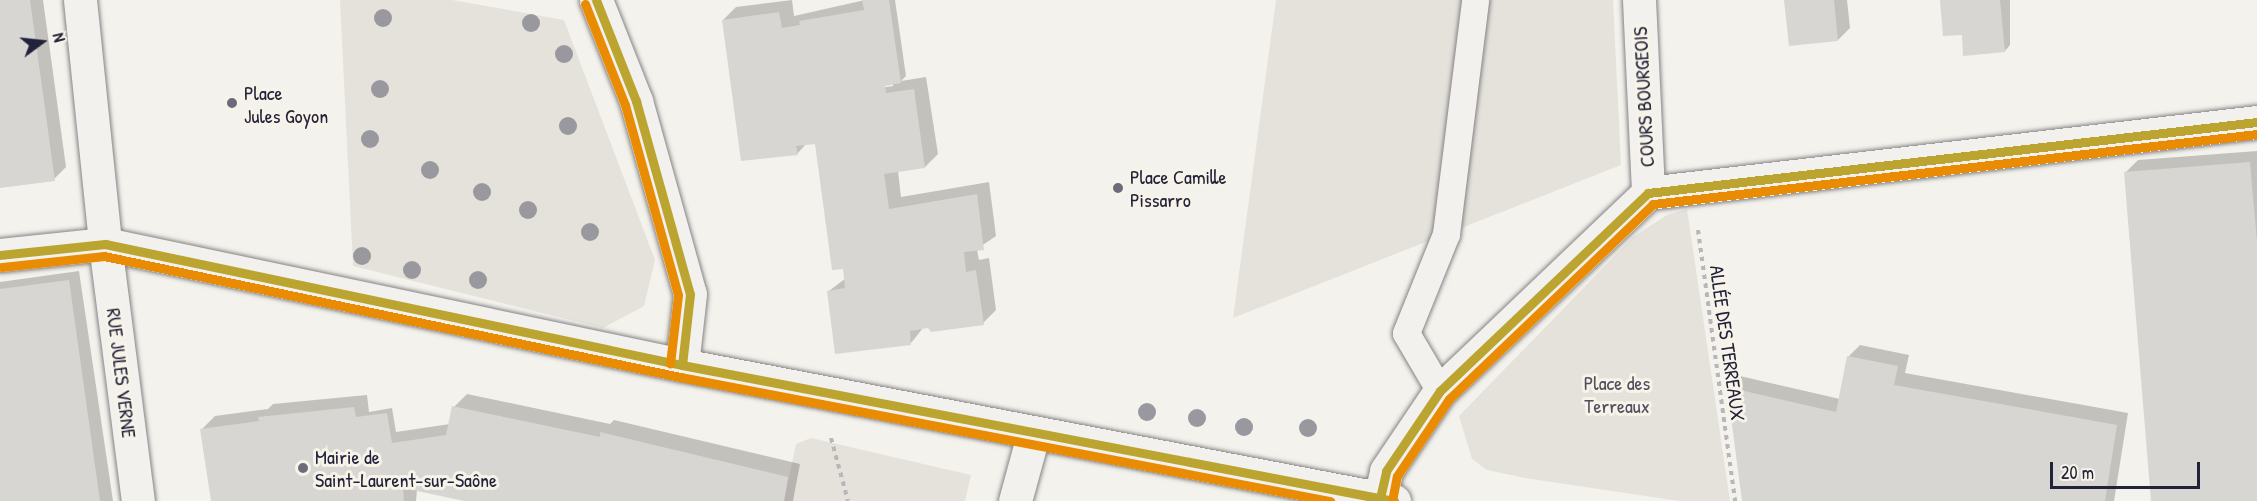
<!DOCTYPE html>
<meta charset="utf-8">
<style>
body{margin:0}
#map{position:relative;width:2257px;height:501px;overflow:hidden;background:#f4f2ec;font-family:"Patrick Hand",sans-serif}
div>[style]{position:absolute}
.built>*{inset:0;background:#e5e2dc}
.shadow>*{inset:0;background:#0003}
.building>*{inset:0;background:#d7d6d3}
.path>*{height:4px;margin-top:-2px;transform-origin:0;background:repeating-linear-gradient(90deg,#b8b6b6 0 4.5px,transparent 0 9px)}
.roads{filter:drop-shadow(0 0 2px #858486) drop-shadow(0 0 2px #858486)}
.service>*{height:27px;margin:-13.5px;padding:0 13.5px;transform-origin:13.5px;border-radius:13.5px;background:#f2f1ed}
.minor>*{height:33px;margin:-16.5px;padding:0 16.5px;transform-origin:16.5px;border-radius:16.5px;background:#f2f1ed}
.tertiary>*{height:33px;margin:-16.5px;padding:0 16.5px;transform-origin:16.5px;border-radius:16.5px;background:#f2f1ed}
.bus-1>*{height:9px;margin:-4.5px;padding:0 4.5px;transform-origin:4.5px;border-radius:4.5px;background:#bba430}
.bus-2>*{height:9px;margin:-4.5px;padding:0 4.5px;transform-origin:4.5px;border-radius:4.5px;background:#e98c03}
.trees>*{width:18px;height:18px;margin:-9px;border-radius:50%;background:#9a989f}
.dots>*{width:16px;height:16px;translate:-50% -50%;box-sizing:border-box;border:3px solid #f7f3e8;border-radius:50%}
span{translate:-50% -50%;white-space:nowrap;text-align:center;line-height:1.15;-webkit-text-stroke:6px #f7f3e8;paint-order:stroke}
.poi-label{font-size:20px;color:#22223b}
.left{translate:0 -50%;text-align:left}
.street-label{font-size:20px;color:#22223b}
.park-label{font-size:20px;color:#504f60}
.north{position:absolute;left:12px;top:12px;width:60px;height:60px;-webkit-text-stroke:4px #f7f3e8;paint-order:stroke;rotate:75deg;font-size:16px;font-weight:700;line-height:24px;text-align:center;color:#22223b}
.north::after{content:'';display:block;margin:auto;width:21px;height:27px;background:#22223b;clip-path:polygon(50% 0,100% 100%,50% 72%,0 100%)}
.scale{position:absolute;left:2050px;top:462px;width:150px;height:27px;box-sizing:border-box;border:3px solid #22223b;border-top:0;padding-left:8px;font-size:18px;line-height:21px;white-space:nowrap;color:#22223b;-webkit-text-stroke:4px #f7f3e8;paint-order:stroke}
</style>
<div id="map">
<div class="built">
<div style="clip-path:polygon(340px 0,452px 0,564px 20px,655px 260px,644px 306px,603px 328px,353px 266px)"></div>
<div style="clip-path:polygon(1276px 0,1613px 0,1621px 165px,1233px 318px)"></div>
<div style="clip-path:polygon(1687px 209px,1730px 501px,1679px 501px,1525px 478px,1487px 470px,1472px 459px,1459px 416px,1633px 237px,1667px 215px)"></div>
<div style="clip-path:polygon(811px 438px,971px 475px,965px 501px,784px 501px,796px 444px)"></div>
</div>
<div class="shadow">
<div style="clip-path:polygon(0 0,43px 0,66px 167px,54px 179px,0 186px)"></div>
<div style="clip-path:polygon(evenodd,792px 0,794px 16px,865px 0,895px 0,906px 76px,901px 81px,926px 77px,938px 154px,925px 167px,898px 171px,901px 197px,989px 182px,996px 236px,977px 249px,979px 260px,989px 258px,996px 310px,983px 323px,923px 328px,911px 343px,829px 291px,846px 278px,817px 142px,807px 143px,797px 154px,723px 20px,736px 7px,792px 0,893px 83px,893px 86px,855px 92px,893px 83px)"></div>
<div style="clip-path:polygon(1786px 0,1847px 0,1850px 28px,1838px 40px)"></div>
<div style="clip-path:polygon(1941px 0,2010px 0,2010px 45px,2005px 51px,1963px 35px)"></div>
<div style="clip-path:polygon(2257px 151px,2257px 501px,2152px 501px,2125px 173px,2138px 160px)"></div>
<div style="clip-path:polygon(79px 271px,113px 501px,0 501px,0 282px)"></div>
<div style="clip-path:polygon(1860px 345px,1909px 355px,1905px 373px,2128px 413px,2114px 501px,1743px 501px,1729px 387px,1740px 376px,1840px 399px,1848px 357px)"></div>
<div style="clip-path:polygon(467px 394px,610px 424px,614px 420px,800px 464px,793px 501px,472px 501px,417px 490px,416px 501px,213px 501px,202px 429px,215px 416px,268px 409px,273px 404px,367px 395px,369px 412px,392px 408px,396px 432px,450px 424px,454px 407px)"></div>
</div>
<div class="building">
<div style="clip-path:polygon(0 0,30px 0,55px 181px,0 188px)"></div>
<div style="clip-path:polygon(862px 0,889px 0,901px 83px,885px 86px,886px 93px,914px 89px,925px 168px,884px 174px,889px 209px,977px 194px,984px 250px,964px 252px,966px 272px,976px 270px,984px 325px,931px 332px,928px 328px,910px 331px,911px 345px,835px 354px,827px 291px,845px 288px,843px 269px,832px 270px,815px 144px,796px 146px,798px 155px,741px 161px,722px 20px,779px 12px,782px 28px,800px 25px,799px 21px,864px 10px)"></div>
<div style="clip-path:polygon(1784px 0,1834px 0,1838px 41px,1789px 46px)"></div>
<div style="clip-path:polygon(1940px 0,2000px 0,2005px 52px,1963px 56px,1962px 35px,1943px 36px)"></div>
<div style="clip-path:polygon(2250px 162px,2257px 242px,2257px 501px,2151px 501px,2124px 172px)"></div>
<div style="clip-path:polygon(69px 280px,100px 501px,0 501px,0 289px)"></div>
<div style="clip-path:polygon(1847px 356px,1898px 366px,1894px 385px,2117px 425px,2105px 501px,1742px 501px,1727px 387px,1836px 412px)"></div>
<div style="clip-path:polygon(452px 406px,600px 437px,600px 432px,788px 477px,784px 501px,464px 501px,403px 488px,404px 501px,211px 501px,200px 429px,259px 421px,258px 417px,354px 407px,356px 417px,387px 413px,392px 443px,446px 435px)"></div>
</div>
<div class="path">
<div style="left:1698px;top:230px;width:274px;rotate:82.2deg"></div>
<div style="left:831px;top:438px;width:65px;rotate:74.9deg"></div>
</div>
<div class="roads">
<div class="service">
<div style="left:1440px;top:391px;width:67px;rotate:-120.4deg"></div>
<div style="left:1406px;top:333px;width:107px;rotate:-68deg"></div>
<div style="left:1446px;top:234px;width:236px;rotate:-82.9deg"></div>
</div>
<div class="minor">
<div style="left:80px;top:0;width:245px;rotate:84.1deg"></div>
<div style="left:105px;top:244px;width:259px;rotate:82.7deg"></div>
<div style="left:596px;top:0;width:109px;rotate:68.4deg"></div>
<div style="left:636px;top:101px;width:200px;rotate:74.4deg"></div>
<div style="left:690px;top:294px;width:71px;rotate:96.4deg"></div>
<div style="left:1639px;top:0;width:193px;rotate:87.3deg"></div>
<div style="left:1380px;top:498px;width:28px;rotate:-77deg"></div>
<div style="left:1386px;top:471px;width:97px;rotate:-56deg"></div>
<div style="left:1440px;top:391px;width:287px;rotate:-43.6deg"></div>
<div style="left:1648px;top:193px;width:613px;rotate:-6.65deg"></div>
<div style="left:1015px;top:501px;width:68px;rotate:-74.7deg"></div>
</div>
<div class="tertiary">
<div style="left:0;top:255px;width:106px;rotate:-6deg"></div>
<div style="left:105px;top:244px;width:590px;rotate:11.84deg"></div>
<div style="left:682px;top:365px;width:725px;rotate:10.81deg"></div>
</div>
</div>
<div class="bus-1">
<div style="left:596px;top:0;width:109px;rotate:68.4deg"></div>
<div style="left:636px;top:101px;width:200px;rotate:74.4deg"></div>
<div style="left:690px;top:294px;width:71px;rotate:96.4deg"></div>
<div style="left:0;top:255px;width:106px;rotate:-6deg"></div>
<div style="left:105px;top:244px;width:590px;rotate:11.84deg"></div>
<div style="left:682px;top:365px;width:725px;rotate:10.81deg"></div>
<div style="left:1380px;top:498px;width:28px;rotate:-77deg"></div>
<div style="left:1386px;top:471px;width:97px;rotate:-56deg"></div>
<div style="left:1440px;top:391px;width:287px;rotate:-43.6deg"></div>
<div style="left:1648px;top:193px;width:613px;rotate:-6.65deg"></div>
</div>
<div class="bus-2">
<div style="left:585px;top:4px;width:109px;rotate:68.4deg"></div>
<div style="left:625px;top:105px;width:197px;rotate:74.4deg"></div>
<div style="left:678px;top:295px;width:69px;rotate:96.6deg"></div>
<div style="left:1px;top:267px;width:104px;rotate:-6.1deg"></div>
<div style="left:104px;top:256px;width:589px;rotate:11.86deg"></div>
<div style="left:680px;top:377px;width:662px;rotate:10.8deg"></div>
<div style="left:1392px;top:501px;width:25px;rotate:-79deg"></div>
<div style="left:1397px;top:476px;width:93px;rotate:-56deg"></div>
<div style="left:1449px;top:399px;width:282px;rotate:-43.7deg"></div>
<div style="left:1653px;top:204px;width:608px;rotate:-6.61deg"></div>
</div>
<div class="trees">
<div style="left:383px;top:18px"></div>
<div style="left:531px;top:23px"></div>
<div style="left:564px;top:54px"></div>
<div style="left:380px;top:89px"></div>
<div style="left:568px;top:126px"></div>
<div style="left:370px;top:139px"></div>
<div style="left:430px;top:170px"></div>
<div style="left:482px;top:192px"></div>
<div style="left:528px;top:210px"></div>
<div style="left:590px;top:232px"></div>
<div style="left:362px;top:256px"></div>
<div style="left:412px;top:270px"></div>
<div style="left:478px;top:280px"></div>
<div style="left:1147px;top:412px"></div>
<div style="left:1197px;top:418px"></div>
<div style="left:1244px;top:427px"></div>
<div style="left:1308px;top:428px"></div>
</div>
<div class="dots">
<div style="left:232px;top:103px;background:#6c6b79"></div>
<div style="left:1118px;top:188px;background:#6c6b79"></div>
<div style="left:303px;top:468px;background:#6c6b79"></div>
</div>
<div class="poi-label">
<span class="left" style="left:244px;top:104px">Place<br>Jules Goyon</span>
<span class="left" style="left:1130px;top:188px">Place Camille<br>Pissarro</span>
<span class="left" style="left:315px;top:468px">Mairie de<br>Saint-Laurent-sur-Saône</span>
</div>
<div class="street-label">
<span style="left:1643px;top:97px;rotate:-93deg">COURS BOURGEOIS</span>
<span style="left:1728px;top:343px;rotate:82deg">ALLÉE DES TERREAUX</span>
<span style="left:122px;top:373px;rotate:83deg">RUE JULES VERNE</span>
</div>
<div class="park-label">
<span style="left:1617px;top:394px">Place des<br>Terreaux</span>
</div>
<div class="north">N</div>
<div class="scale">20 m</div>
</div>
